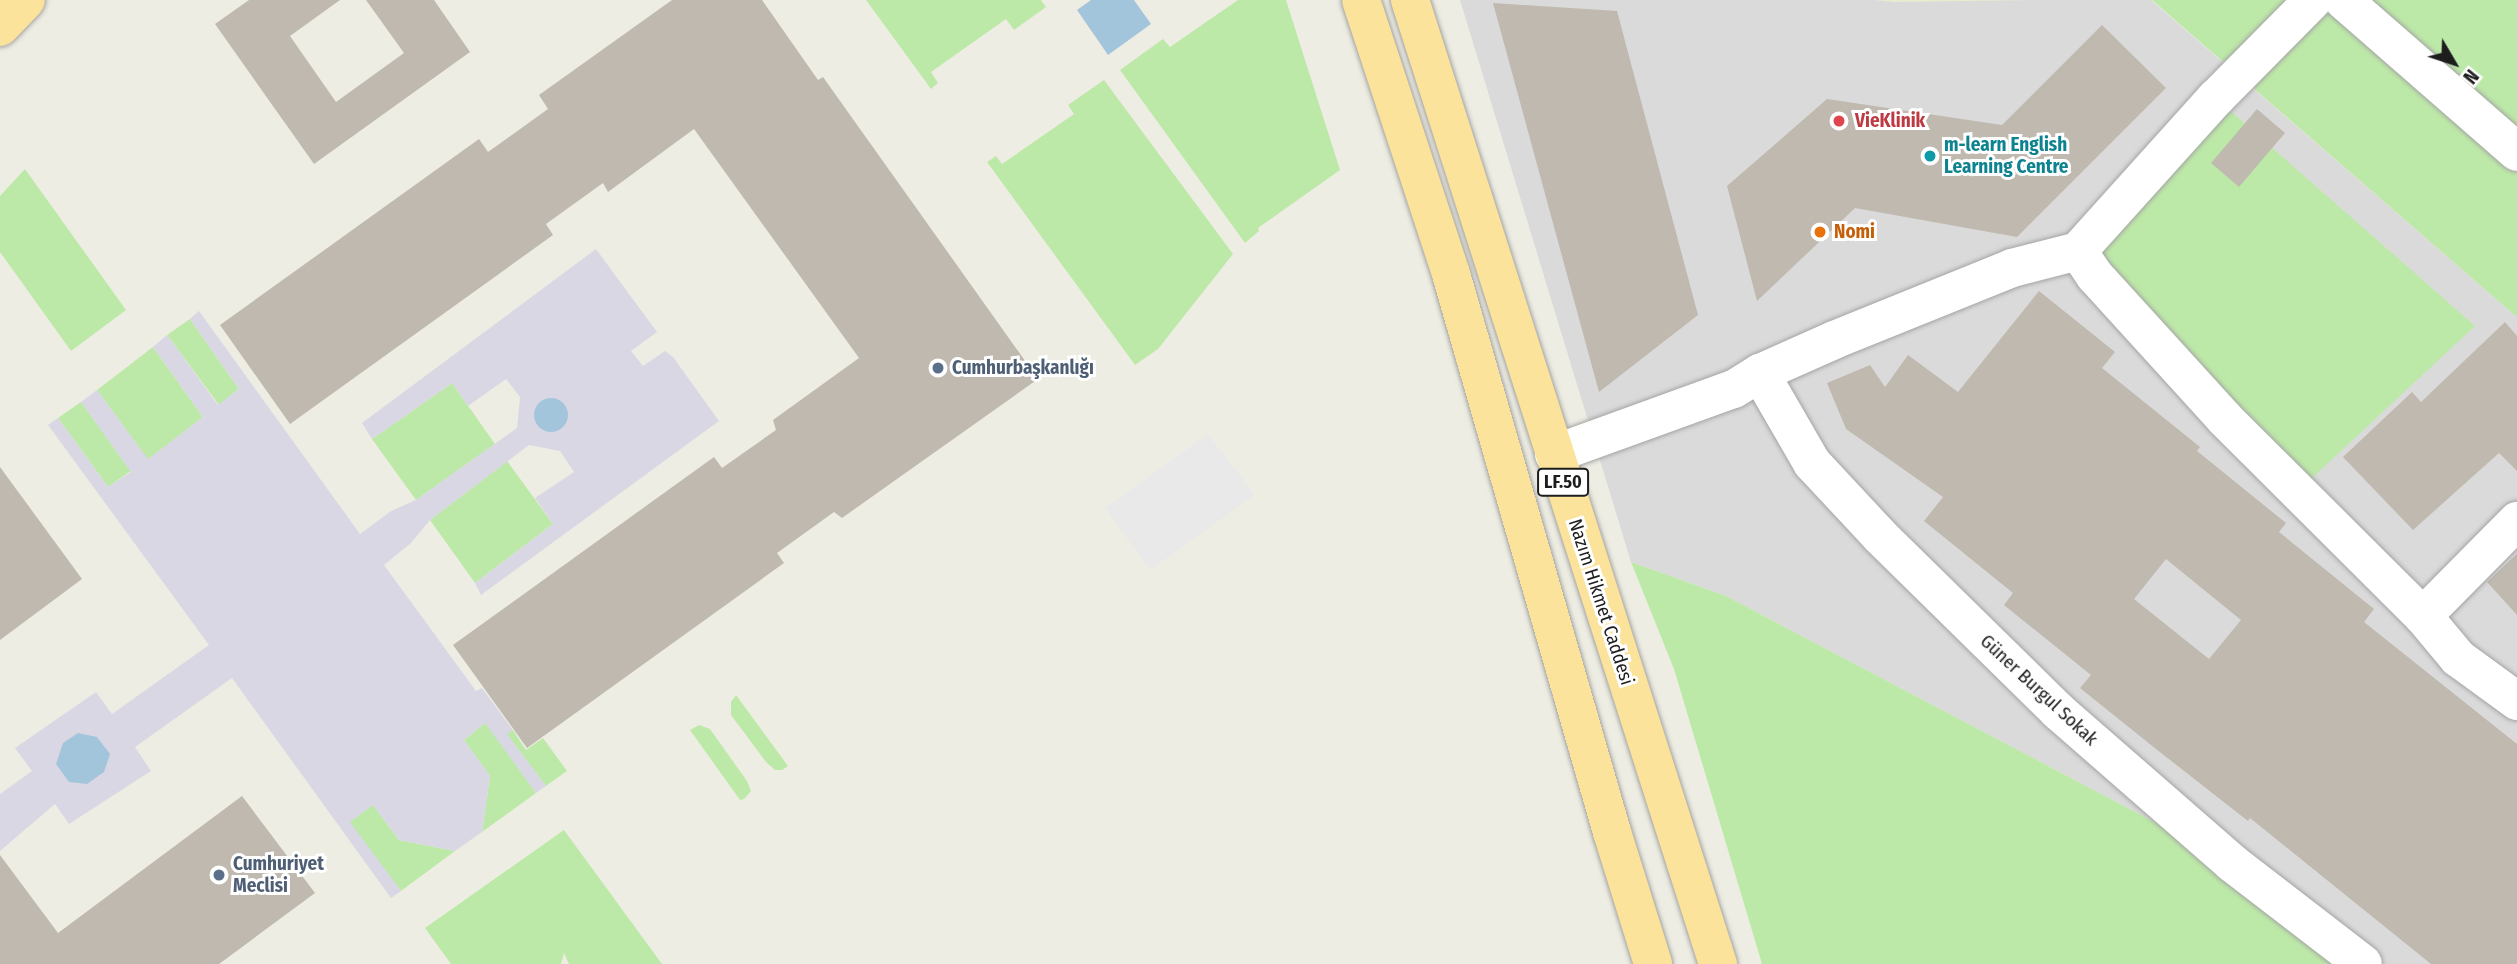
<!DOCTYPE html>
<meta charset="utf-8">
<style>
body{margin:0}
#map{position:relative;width:2517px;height:964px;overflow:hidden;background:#eeede3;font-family:"Fira Sans Condensed",sans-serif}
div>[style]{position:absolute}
.residential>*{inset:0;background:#dbdada}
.farmland>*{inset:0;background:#e6edce}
.grass>*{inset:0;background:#bde9a8}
.parking>*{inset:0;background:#e9e9e9}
.plaza>*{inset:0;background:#dad7e4}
.water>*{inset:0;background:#a3c5dc}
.round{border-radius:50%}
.building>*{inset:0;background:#bfb9af}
.roads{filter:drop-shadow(0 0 2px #a4a4a4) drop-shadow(0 0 2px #a4a4a4)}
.minor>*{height:38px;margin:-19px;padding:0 19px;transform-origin:19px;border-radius:19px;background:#fff}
.major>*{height:38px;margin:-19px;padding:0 19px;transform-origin:19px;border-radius:19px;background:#fbe39b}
.dots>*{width:19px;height:19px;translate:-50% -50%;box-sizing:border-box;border:4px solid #fff;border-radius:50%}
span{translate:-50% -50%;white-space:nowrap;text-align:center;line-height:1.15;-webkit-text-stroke:6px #fff;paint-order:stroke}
.shield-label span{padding:2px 5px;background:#fff;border:2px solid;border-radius:5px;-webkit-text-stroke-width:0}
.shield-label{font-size:18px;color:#1d1d1d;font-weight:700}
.health-label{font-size:19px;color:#be3a42;font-weight:700}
.left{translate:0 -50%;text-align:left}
.culture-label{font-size:19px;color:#0d838f;font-weight:700}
.food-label{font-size:19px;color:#c56008;font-weight:700}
.service-label{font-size:19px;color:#4e5e75;font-weight:700}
.street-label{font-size:19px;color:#1d1d1d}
.north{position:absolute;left:2419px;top:28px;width:70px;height:70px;-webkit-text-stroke:5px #fff;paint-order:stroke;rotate:129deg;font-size:19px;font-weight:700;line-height:28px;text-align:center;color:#1d1d1d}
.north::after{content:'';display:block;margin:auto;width:24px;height:32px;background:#1d1d1d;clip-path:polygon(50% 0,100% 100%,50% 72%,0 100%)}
</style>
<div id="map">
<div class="residential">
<div style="clip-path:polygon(1460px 0,2151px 0,2504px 306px,2517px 317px,2517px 964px,2353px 964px,2232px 863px,1726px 596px,1631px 562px)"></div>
</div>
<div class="farmland">
<div style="clip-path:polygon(1874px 0,2039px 0,1895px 2px)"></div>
</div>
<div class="grass">
<div style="clip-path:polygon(866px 0,1041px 0,1046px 7px,1014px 30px,1006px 19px,931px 72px,938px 83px,931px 89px)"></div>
<div style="clip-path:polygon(1238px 0,1286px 0,1340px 170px,1258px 228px,1259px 231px,1245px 243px,1120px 70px,1163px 39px,1170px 47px)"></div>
<div style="clip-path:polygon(2152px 0,2517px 0,2517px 317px,2504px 306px)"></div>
<div style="clip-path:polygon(1104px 80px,1233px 254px,1158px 349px,1135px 365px,987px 162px,996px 156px,1002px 164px,1074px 114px,1068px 105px)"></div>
<div style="clip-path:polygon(2219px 101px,2475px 326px,2297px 492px,2095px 276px,2099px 216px)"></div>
<div style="clip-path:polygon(25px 169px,126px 310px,71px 351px,0 252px,0 196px)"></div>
<div style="clip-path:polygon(190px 319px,239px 389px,219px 405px,167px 335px)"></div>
<div style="clip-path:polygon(153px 347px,203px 417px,148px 460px,97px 390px)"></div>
<div style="clip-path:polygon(452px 383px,495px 444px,416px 500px,372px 439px)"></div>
<div style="clip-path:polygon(81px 402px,131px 471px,108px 487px,58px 418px)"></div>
<div style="clip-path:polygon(507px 461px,553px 524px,475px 583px,430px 520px)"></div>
<div style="clip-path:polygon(1631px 562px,1726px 596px,2232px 863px,2349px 964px,1762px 964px,1674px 669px)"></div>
<div style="clip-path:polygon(736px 695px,788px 766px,782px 770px,775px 770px,766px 762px,731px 715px,731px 702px)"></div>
<div style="clip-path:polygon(486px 722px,536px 793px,482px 832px,490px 776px,464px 740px)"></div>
<div style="clip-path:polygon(699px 725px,710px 729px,747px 781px,751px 791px,744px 799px,740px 800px,690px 730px)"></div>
<div style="clip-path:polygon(513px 730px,526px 750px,543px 738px,567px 771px,546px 786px,506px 734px)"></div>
<div style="clip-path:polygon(373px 805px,399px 840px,455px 851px,401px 891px,349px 822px)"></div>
<div style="clip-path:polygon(564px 830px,662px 964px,569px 964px,564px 953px,561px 964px,451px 964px,425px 928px)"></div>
</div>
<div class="parking">
<div style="clip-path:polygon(1208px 434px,1255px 495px,1150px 570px,1105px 508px)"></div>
</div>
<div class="plaza">
<div style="clip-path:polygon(596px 249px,657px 332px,631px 351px,643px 366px,665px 351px,673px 357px,719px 421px,481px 595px,475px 583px,553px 524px,535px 498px,574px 472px,560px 451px,529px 445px,430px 520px,411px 543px,384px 565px,476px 691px,482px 688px,513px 730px,507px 734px,546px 786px,536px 793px,485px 723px,464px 740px,490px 776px,482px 832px,455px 851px,399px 840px,373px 805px,350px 822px,401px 891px,391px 898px,232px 678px,135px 747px,151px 771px,69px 824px,55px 804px,0 851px,0 794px,32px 771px,15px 748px,96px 692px,112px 714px,209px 645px,48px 425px,58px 418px,108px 487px,131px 472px,81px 402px,97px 390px,148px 459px,203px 417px,153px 347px,167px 335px,218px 405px,239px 389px,190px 319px,199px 311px,360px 534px,391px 511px,416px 500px,517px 428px,520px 397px,506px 379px,468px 406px,452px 383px,372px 439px,362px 423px)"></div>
</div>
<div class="water">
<div style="clip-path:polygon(1091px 0,1134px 0,1151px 24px,1108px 55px,1077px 10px)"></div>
<div class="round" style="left:534px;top:398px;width:34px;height:34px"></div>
<div style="clip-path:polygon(78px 733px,97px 737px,110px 754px,104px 772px,87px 784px,69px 782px,56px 764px,63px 743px)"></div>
</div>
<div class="building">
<div style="clip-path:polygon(249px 0,340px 0,290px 36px,336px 102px,404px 53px,366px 0,434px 0,470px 52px,314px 164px,215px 24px)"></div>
<div style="clip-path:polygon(672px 0,762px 0,818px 80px,823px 77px,1038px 379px,842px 518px,834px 512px,777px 553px,784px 563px,527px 748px,453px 645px,714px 457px,722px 468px,776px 430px,773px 420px,859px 358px,694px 129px,608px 192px,603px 183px,546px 224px,553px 235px,290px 424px,220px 325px,479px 139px,488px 152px,548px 109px,539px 95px)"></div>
<div style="clip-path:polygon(1493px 3px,1617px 11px,1698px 315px,1599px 392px)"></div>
<div style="clip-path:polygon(2102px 25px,2166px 88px,2017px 237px,1855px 208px,1757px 301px,1727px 186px,1827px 99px,2002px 125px)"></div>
<div style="clip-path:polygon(2257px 109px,2285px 133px,2239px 187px,2211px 163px)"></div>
<div style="clip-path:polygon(evenodd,2039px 291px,2115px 352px,2102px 368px,2200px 447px,2197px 451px,2286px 523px,2279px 532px,2374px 609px,2364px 622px,2517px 744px,2517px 964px,2431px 964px,2250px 818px,2248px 821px,2156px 749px,2080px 688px,2091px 675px,2004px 605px,2013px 593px,1924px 521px,1943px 497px,1846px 429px,1827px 383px,1870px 365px,1885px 387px,1908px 355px,1958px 392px,2039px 291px,2166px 559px,2241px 620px,2209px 659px,2134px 599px,2166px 559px)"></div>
<div style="clip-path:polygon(2505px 322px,2517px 336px,2517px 471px,2499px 453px,2413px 530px,2343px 457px,2412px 392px,2421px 402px)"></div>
<div style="clip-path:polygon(0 467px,82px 579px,0 640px)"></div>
<div style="clip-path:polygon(2517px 554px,2517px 615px,2487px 582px)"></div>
<div style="clip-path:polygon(242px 796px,315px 893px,219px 964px,0 964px,0 855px,58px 933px)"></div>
</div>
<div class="roads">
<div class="minor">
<div style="left:2343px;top:0;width:231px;rotate:41.1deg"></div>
<div style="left:2078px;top:251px;width:30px;rotate:56deg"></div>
<div style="left:2095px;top:276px;width:193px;rotate:47.7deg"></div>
<div style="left:2225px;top:419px;width:279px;rotate:44.9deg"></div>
<div style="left:2423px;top:616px;width:55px;rotate:50.2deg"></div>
<div style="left:2458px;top:658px;width:73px;rotate:36.1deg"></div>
<div style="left:1760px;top:373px;width:104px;rotate:60deg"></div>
<div style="left:1812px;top:463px;width:100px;rotate:47deg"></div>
<div style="left:1880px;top:536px;width:250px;rotate:44.5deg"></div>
<div style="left:2058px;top:711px;width:231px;rotate:41.1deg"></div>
<div style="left:2232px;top:863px;width:165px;rotate:37.6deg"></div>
<div style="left:1554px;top:454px;width:191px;rotate:-19.9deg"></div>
<div style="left:1734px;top:389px;width:31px;rotate:-32deg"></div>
<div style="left:1760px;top:373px;width:81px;rotate:-24deg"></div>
<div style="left:1834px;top:340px;width:192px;rotate:-22deg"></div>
<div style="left:2012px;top:268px;width:68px;rotate:-14.4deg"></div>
<div style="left:2078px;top:251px;width:206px;rotate:-48deg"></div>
<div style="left:2216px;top:98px;width:138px;rotate:-45.3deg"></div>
<div style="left:2423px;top:616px;width:134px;rotate:-45.3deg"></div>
</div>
<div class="major">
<div style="left:1361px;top:0;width:288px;rotate:71.8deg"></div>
<div style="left:1451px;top:274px;width:581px;rotate:73.91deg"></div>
<div style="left:1612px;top:832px;width:138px;rotate:72.7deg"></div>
<div style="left:1410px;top:0;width:1012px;rotate:72.28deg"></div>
<div style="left:0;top:27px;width:37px;rotate:-46deg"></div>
</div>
</div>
<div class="dots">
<div style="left:1839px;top:121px;background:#e0444e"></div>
<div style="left:1930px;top:156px;background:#0f9aa8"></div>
<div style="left:1820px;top:232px;background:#e8710a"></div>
<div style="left:938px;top:368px;background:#5c6f8a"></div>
<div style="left:219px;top:875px;background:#5c6f8a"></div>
</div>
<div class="shield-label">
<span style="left:1563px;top:482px">LF.50</span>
</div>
<div class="health-label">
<span class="left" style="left:1855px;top:121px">VieKlinik</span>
</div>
<div class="culture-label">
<span class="left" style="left:1944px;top:156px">m-learn English<br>Learning Centre</span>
</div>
<div class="food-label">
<span class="left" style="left:1834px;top:232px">Nomi</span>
</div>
<div class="service-label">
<span class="left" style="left:952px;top:368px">Cumhurbaşkanlığı</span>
<span class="left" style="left:233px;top:875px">Cumhuriyet<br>Meclisi</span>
</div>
<div class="street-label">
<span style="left:1601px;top:602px;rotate:72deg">Nazım Hikmet Caddesi</span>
<span style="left:2039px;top:690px;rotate:43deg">Güner Burgul Sokak</span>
</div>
<div class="north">N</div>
</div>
